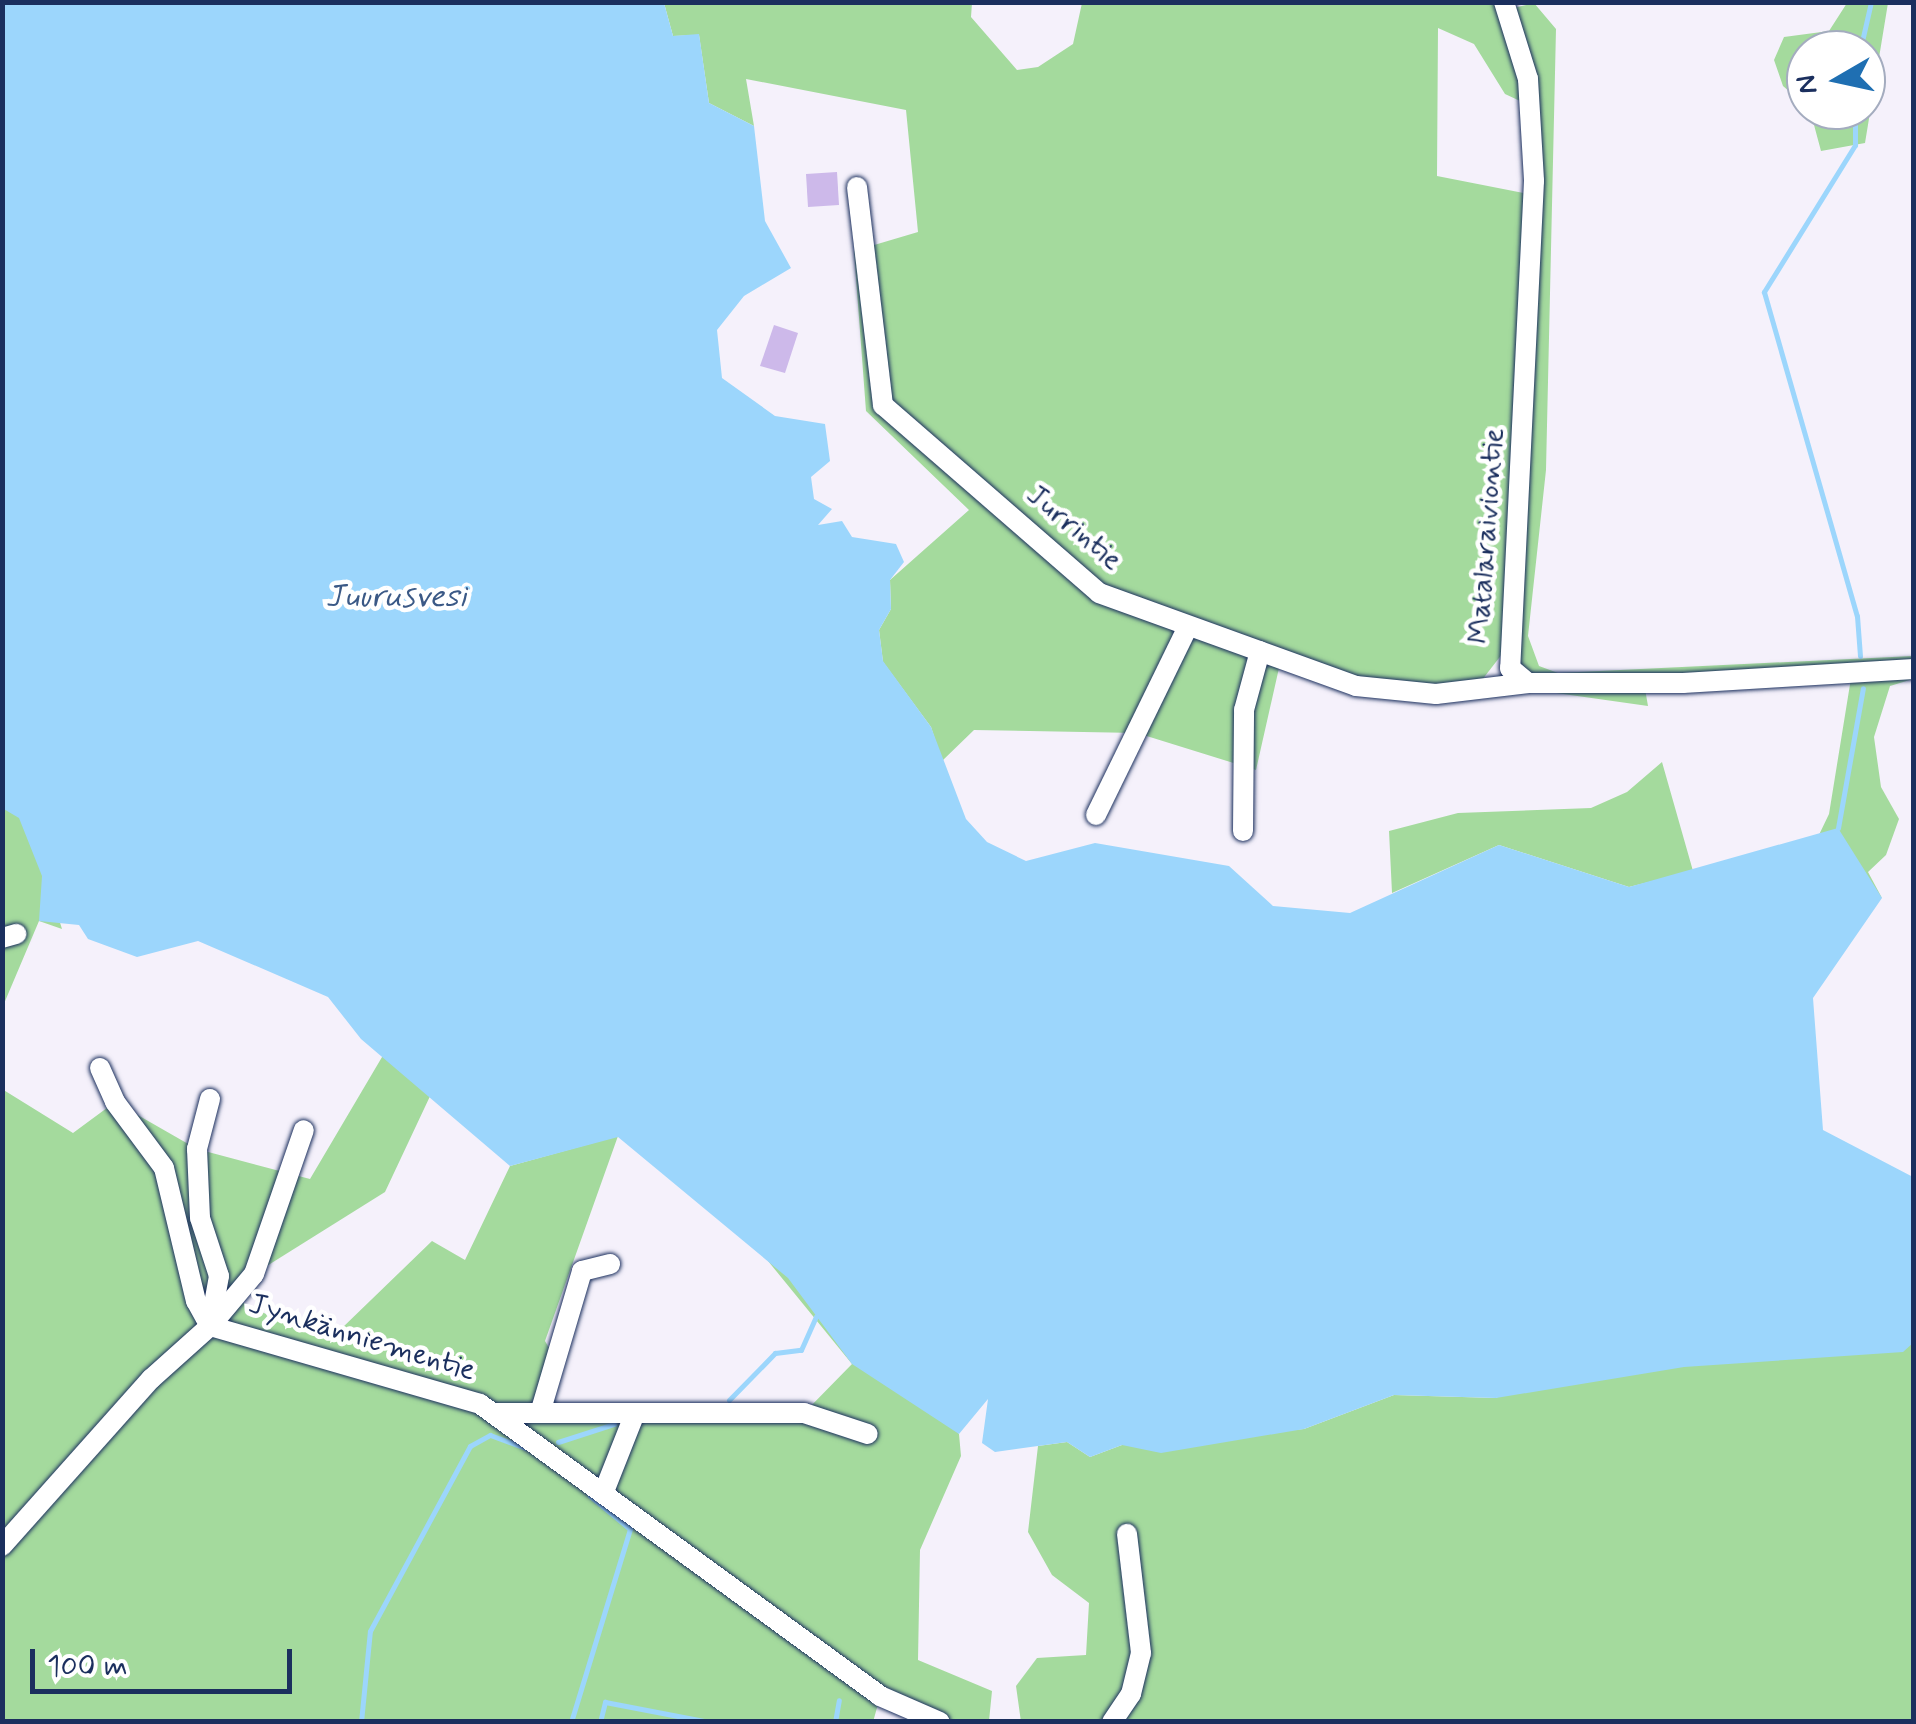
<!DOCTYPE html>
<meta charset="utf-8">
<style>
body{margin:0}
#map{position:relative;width:1916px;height:1724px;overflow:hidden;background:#f5f1fb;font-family:Mynerve,sans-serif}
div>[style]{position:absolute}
.green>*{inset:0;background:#a4da9d}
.water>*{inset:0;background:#9cd6fc}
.stream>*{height:5px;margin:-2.5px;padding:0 2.5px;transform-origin:2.5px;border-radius:2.5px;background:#9cd6fc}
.building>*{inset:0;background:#cdb9ea}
.roads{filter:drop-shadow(0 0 2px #1b2f5e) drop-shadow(0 0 2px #1b2f5e)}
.minor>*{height:20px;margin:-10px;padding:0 10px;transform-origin:10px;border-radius:10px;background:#fff}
span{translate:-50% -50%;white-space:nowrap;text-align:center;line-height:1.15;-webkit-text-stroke:9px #fff;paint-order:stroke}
.street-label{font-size:30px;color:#1b2f5e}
.water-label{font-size:32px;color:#3b5986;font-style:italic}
.frame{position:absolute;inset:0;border:5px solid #1b2f5e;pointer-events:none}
.north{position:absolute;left:1786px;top:30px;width:100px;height:100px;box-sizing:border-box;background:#fff;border:2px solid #a4acbf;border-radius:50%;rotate:261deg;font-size:28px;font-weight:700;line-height:40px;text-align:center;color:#1b2f5e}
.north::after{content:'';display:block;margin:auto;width:35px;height:45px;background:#1f6fb2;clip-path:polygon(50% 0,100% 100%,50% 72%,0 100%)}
.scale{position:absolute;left:30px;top:1649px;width:262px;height:45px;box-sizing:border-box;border:5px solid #1b2f5e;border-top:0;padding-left:12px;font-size:30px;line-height:35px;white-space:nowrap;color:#1b2f5e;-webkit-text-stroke:8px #fff;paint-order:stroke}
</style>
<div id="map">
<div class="green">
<div style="clip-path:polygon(evenodd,1504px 2px,1509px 9px,1534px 3px,1556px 29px,1546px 470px,1528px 636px,1539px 666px,1558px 673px,1913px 656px,1913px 679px,1890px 686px,1874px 737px,1881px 787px,1899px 819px,1886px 855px,1868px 872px,1882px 898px,1791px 846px,1817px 839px,1829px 814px,1852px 672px,1644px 683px,1648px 706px,1542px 691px,1506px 649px,1475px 689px,1279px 668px,1256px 770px,1137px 733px,974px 730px,942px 761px,931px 727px,883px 662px,879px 630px,891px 609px,890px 580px,969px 510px,866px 411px,854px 251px,918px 232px,906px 110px,746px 79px,754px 126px,709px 103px,699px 35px,673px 36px,664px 3px,972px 3px,971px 17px,1017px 70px,1038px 67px,1073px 44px,1082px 3px,1504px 2px,1438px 28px,1474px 44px,1505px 94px,1529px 105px,1534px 195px,1437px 176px,1438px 28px)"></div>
<div style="clip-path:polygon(1847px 3px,1888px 3px,1865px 143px,1821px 151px,1810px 110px,1866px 110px,1866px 50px,1806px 50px,1806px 106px,1783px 86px,1774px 60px,1784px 37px,1829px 31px)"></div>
<div style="clip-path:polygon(1662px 762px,1693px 871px,1629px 887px,1499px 845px,1392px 893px,1389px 831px,1458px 813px,1591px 808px,1627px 792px)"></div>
<div style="clip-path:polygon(3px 785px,19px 789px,62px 929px,39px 921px,3px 1006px)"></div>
<div style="clip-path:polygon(385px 1052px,432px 1092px,385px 1192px,254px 1274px,234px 1298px,268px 1315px,341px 1329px,432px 1241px,465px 1260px,510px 1166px,618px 1136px,545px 1341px,556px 1360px,540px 1412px,804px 1413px,852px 1364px,768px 1261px,792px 1238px,959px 1434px,961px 1456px,920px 1550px,918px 1660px,992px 1691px,989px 1721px,940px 1721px,880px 1697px,873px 1722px,3px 1721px,2px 1089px,73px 1133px,115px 1102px,197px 1149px,310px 1179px)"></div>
<div style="clip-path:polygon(1913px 1177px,1913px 1721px,1021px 1722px,1016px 1686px,1037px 1658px,1086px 1655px,1089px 1603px,1052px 1575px,1028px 1532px,1038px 1446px,1067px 1442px,1090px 1457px,1122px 1445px,1304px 1429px,1394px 1395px,1496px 1398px)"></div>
</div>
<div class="water">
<div style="clip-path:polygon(2px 3px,664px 3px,673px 36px,699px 34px,709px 103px,754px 126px,765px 221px,791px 268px,744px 296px,717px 330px,722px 378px,775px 416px,825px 424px,830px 461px,811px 477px,814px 499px,832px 509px,818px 525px,842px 521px,852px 537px,896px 544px,904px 562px,890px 580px,891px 609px,879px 630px,883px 661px,931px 727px,966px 819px,987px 842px,1026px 861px,1095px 843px,1229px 866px,1273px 906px,1350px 913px,1499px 845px,1629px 887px,1838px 828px,1882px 898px,1813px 998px,1823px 1130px,1913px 1177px,1913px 1343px,1903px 1352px,1684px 1367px,1496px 1398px,1394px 1395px,1304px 1429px,1161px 1453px,1122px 1445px,1090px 1457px,1067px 1442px,995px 1452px,982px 1443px,988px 1399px,959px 1434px,852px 1364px,788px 1278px,618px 1137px,510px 1166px,361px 1039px,328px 997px,198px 941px,137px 957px,88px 939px,79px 925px,39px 921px,42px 876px,19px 818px,2px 808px)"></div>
</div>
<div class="stream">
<div style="left:1860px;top:50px;width:49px;rotate:-77.1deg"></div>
<div style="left:1855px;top:110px;width:35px;rotate:90deg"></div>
<div style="left:1855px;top:145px;width:173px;rotate:121.8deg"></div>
<div style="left:1764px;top:292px;width:337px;rotate:74deg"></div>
<div style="left:1857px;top:616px;width:40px;rotate:85.7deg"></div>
<div style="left:1838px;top:828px;width:142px;rotate:-79.9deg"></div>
<div style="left:729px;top:1400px;width:66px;rotate:-45.6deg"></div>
<div style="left:775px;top:1353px;width:26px;rotate:-7deg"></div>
<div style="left:801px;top:1350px;width:37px;rotate:-66deg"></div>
<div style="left:558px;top:1442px;width:59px;rotate:-17.8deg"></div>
<div style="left:361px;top:1722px;width:91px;rotate:-84.4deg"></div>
<div style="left:370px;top:1631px;width:210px;rotate:-61.6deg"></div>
<div style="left:470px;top:1446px;width:23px;rotate:-29deg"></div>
<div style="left:490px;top:1435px;width:37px;rotate:20deg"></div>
<div style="left:571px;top:1722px;width:202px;rotate:-73deg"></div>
<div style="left:630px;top:1529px;width:52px;rotate:-140.5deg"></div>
<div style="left:600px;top:1722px;width:21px;rotate:-76deg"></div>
<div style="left:605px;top:1702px;width:106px;rotate:10.9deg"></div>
<div style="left:835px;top:1722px;width:22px;rotate:-80deg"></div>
</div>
<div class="building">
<div style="clip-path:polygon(837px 172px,839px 205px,808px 207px,806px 174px)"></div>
<div style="clip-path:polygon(774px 325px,798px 333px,785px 373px,760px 366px)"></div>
</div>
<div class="roads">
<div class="minor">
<div style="left:1504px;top:2px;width:81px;rotate:72.7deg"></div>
<div style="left:1528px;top:79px;width:102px;rotate:86.6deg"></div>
<div style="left:1534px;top:181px;width:488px;rotate:92.8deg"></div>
<div style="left:1510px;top:668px;width:23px;rotate:40deg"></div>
<div style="left:1528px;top:683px;width:155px"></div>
<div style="left:1683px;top:683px;width:231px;rotate:-3.5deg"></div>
<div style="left:857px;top:187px;width:220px;rotate:83.2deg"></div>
<div style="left:883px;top:405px;width:286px;rotate:41deg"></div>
<div style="left:1099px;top:593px;width:273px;rotate:19.9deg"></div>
<div style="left:1356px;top:686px;width:80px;rotate:5.7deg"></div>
<div style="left:1436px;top:694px;width:93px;rotate:-6.8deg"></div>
<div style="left:1096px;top:815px;width:210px;rotate:-64deg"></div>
<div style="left:1243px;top:831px;width:121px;rotate:-89.5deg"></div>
<div style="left:1244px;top:710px;width:61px;rotate:-74.8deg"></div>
<div style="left:2px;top:938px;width:15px;rotate:-16deg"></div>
<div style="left:100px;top:1068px;width:37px;rotate:66deg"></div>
<div style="left:115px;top:1102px;width:82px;rotate:53.4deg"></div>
<div style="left:164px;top:1168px;width:137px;rotate:76.5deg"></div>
<div style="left:196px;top:1301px;width:29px;rotate:61deg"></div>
<div style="left:210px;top:1099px;width:52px;rotate:104.6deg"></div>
<div style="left:197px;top:1149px;width:69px;rotate:87.5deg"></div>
<div style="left:200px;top:1218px;width:61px;rotate:71.9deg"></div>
<div style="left:219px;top:1276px;width:51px;rotate:100.2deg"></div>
<div style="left:212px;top:1324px;width:65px;rotate:-50deg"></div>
<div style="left:254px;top:1274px;width:152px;rotate:-70.9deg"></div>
<div style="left:494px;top:1413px;width:310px"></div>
<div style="left:804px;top:1413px;width:67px;rotate:18.2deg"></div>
<div style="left:540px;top:1413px;width:148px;rotate:-73.5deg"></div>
<div style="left:582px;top:1271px;width:29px;rotate:-14deg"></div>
<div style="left:603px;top:1494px;width:87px;rotate:-68.4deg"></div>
<div style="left:2px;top:1546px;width:224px;rotate:-48.3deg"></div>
<div style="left:151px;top:1379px;width:79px;rotate:-41.9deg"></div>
<div style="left:210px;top:1326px;width:281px;rotate:16.1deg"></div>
<div style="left:480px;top:1404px;width:495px;rotate:36.1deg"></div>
<div style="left:880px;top:1696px;width:65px;rotate:23.4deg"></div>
<div style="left:1112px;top:1722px;width:34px;rotate:-56deg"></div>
<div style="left:1131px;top:1694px;width:42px;rotate:-76.3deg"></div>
<div style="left:1141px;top:1653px;width:120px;rotate:-96.7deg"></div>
</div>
</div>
<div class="street-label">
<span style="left:1074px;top:528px;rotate:40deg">Jurrintie</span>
<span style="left:1487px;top:536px;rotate:-86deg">Matalaraiviontie</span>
<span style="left:362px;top:1338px;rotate:17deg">Jynkänniementie</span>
</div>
<div class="water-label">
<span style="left:396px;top:597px">Juurusvesi</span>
</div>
<div class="frame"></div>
<div class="north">N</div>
<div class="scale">100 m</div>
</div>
